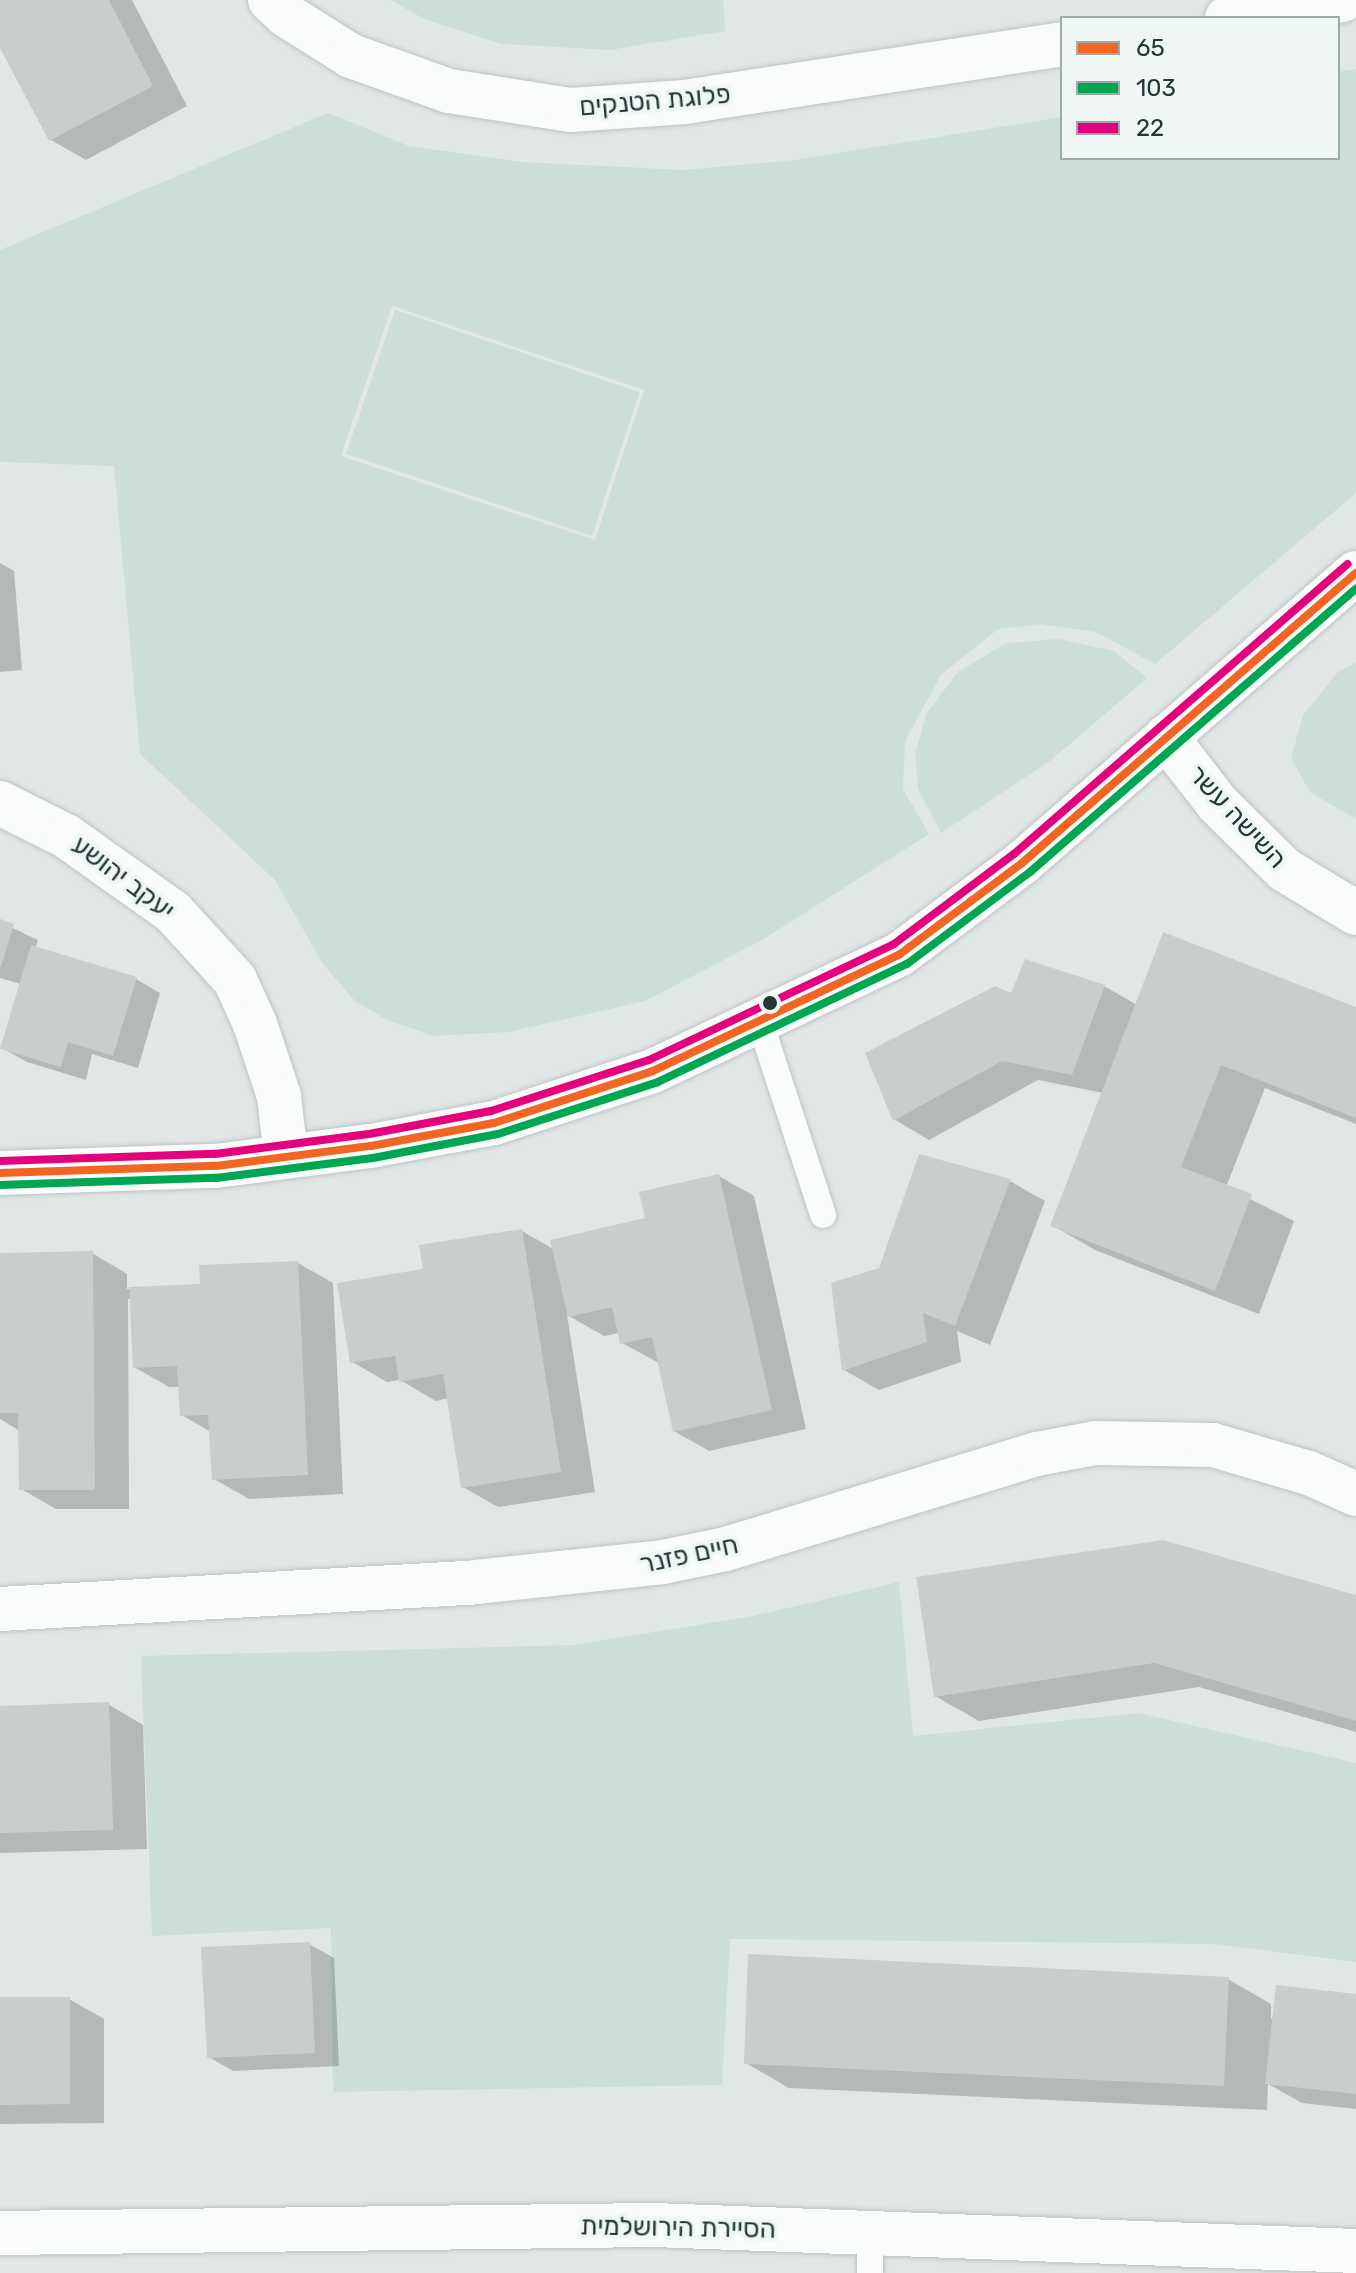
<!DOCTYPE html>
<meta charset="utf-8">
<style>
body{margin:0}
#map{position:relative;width:1356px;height:2273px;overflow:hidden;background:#e1e7e6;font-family:Rubik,Heebo,sans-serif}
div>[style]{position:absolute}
.green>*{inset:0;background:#cbdfd6}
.shadow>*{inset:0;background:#0003}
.building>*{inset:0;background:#c9cecd}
.roads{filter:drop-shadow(0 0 2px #bec3c3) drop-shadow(0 0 2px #bec3c3)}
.lane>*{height:26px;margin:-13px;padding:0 13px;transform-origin:13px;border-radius:13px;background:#fafbfb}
.street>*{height:44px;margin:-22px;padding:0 22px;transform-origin:22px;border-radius:22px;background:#fafbfb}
.secondary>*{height:44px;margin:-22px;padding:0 22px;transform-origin:22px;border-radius:22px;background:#fafbfb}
.bus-1>*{height:8px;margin:-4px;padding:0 4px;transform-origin:4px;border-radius:4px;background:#f26522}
.bus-2>*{height:8px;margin:-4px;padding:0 4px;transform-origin:4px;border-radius:4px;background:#00a651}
.bus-3>*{height:8px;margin:-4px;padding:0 4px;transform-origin:4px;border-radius:4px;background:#e5007d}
.dots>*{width:22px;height:22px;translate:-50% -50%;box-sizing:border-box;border:4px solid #eff6f4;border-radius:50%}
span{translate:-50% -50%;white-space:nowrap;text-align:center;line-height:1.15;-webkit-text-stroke:8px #eff6f4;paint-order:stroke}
.street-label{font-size:26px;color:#213837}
.legend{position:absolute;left:1060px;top:16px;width:280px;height:144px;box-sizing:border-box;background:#eff6f4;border:2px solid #9daaa8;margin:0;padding:10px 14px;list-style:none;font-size:24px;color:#213837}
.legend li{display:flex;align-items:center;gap:16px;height:40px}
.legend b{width:40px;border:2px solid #9daaa8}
</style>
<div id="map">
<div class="green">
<div style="clip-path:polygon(391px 0,723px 0,725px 31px,610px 50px,502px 44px,424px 19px)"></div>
<div style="clip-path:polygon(evenodd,1356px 69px,1356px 493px,1155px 664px,1096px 632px,1041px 624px,998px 629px,941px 675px,905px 741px,903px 789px,929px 834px,762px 940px,645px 1001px,508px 1032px,434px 1036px,387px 1020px,355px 1001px,323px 964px,275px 880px,140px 754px,114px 466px,0 462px,0 250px,328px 113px,409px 146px,522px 162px,683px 170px,795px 160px,1062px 117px,1062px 158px,1338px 158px,1338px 72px,1356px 69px,392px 306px,644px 390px,595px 540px,341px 456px,392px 306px)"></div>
<div style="clip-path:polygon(395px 310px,640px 392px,592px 536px,346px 454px)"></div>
<div style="clip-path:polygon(1059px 639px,1114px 651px,1147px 678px,1050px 761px,941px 833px,918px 789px,915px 755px,926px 714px,958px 672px,1006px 643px)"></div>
<div style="clip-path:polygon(1356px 663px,1356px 819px,1310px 792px,1291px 758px,1303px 715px,1338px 672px)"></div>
<div style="clip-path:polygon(899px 1582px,913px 1736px,1139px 1713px,1356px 1763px,1356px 1962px,1214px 1944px,730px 1939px,722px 2085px,333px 2092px,331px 1928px,152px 1936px,141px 1656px,574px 1645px,753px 1616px)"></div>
</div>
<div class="shadow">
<div style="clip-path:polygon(0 0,132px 0,187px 106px,86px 160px,51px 140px,0 43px)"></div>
<div style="clip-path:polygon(0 563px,14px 571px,22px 670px,0 672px)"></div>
<div style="clip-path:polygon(0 922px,38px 940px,35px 949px,136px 979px,160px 993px,138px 1068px,92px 1054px,86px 1080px,27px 1062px,2px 1048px,21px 984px,0 978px)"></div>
<div style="clip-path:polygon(1104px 986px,1137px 1005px,1356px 1009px,1356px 1124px,1265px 1088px,1226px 1187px,1294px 1221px,1259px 1314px,1095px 1250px,1052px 1225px,1103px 1093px,1038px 1080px,929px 1140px,894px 1119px,1012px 996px)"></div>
<div style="clip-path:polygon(719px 1176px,754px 1196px,806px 1429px,709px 1451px,674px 1431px,659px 1363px,622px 1343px,619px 1333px,604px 1336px,567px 1315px,595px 1492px,498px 1507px,463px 1487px,449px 1398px,436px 1401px,400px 1380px,387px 1382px,352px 1362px,426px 1270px,522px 1231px,555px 1250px,647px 1219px)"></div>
<div style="clip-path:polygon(1010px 1181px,1045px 1201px,990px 1345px,957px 1331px,961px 1362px,879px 1390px,844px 1370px,880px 1270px)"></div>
<div style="clip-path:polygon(92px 1253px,127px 1274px,127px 1289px,203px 1286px,298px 1263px,333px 1283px,343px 1494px,249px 1499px,214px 1479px,211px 1432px,182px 1415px,181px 1387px,169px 1387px,134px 1367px,131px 1299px,128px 1299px,129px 1509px,56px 1509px,21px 1489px,20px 1431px,0 1419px,0 1255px)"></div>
<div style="clip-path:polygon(1356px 1597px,1356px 1732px,1199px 1687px,979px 1721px,935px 1696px)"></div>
<div style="clip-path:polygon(108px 1704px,143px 1725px,147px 1849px,0 1853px,0 1708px)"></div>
<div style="clip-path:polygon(309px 1944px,334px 1958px,339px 2066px,233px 2071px,209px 2057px)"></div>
<div style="clip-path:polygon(1228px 1979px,1271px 2004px,1271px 2019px,1356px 1996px,1356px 2109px,1302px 2103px,1268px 2084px,1267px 2110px,789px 2088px,746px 2063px)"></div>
<div style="clip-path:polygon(0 1999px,69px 1999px,104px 2019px,104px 2123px,0 2124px)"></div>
</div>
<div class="building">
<div style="clip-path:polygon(0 0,109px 0,153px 86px,49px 141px,0 48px)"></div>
<div style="clip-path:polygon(0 919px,14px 924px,1px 967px,0 967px)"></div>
<div style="clip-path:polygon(1163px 932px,1356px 1007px,1356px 1118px,1221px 1065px,1181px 1167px,1252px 1194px,1215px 1291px,1050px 1226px)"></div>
<div style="clip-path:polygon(31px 945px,137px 977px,113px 1056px,68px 1042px,61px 1067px,0 1049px)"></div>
<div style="clip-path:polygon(1025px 959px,1105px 985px,1072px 1075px,1002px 1061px,893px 1121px,865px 1053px,995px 986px,1011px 993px)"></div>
<div style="clip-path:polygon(919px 1154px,1011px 1179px,955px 1326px,923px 1313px,927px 1342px,842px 1371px,831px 1283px,879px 1268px)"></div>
<div style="clip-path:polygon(719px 1174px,772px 1410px,673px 1432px,652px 1337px,620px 1344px,612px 1307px,568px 1317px,550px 1240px,645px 1218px,639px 1192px)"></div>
<div style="clip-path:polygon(522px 1229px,561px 1472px,461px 1488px,443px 1374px,399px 1382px,395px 1356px,350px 1363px,337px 1283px,423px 1269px,419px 1245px)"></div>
<div style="clip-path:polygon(93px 1251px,95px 1490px,19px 1490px,18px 1413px,0 1413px,0 1253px)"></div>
<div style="clip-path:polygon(298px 1261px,308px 1475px,212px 1480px,208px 1415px,180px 1416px,177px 1366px,133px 1368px,129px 1287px,200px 1284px,199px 1265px)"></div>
<div style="clip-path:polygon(1163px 1540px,1356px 1595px,1356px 1721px,1154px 1663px,934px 1697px,916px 1577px)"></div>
<div style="clip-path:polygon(109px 1702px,113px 1830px,0 1833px,0 1706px)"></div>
<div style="clip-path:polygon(310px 1942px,315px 2053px,207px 2058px,201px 1947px)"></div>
<div style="clip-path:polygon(748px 1954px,1229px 1977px,1224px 2086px,744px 2064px)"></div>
<div style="clip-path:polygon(1276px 1985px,1356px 1994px,1356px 2094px,1265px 2084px)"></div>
<div style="clip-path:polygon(0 1997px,70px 1997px,70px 2104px,0 2105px)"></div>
</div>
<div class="roads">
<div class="lane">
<div style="left:760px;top:1022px;width:203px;rotate:71.9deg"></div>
<div style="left:870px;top:2273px;width:40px;rotate:-90deg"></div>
</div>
<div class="street">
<div style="left:270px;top:0;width:22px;rotate:43deg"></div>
<div style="left:286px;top:15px;width:77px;rotate:32.2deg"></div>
<div style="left:351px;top:56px;width:104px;rotate:19.7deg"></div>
<div style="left:449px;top:91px;width:123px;rotate:8.9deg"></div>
<div style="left:571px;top:110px;width:114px;rotate:-4deg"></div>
<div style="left:685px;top:102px;width:381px;rotate:-8.7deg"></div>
<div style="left:1227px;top:18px;width:117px;rotate:-8.8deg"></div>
<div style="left:0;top:803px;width:74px;rotate:26.6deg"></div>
<div style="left:66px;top:836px;width:131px;rotate:35.4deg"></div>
<div style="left:173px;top:912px;width:92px;rotate:47.6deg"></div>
<div style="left:235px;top:980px;width:48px;rotate:65.6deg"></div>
<div style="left:255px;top:1024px;width:76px;rotate:71.6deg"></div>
<div style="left:279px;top:1096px;width:61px;rotate:83.5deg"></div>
<div style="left:0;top:1609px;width:477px;rotate:-3.2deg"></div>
<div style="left:476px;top:1582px;width:188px;rotate:-6.1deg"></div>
<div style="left:663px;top:1562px;width:64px;rotate:-11.7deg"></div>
<div style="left:726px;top:1549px;width:325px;rotate:-17deg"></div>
<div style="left:1037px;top:1454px;width:60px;rotate:-10.6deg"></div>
<div style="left:1096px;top:1443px;width:117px;rotate:1deg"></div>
<div style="left:1213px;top:1445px;width:100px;rotate:16.3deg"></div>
<div style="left:1309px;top:1473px;width:51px;rotate:24.1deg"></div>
<div style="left:0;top:2233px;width:654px;rotate:-0.7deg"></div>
<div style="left:654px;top:2225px;width:702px;rotate:2.12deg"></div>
</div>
<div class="secondary">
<div style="left:1166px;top:737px;width:85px;rotate:52.2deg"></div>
<div style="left:1218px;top:804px;width:94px;rotate:44.6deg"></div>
<div style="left:1285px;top:870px;width:83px;rotate:31.2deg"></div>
<div style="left:0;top:1173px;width:216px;rotate:-1.9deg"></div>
<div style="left:216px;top:1166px;width:156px;rotate:-7.4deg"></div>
<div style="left:371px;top:1146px;width:125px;rotate:-10.6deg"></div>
<div style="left:494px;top:1123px;width:167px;rotate:-18.1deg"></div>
<div style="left:653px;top:1071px;width:273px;rotate:-25.3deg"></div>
<div style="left:900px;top:954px;width:152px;rotate:-36.7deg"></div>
<div style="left:1022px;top:863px;width:442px;rotate:-41deg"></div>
</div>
</div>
<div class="bus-1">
<div style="left:0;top:1173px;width:216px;rotate:-1.9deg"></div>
<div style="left:216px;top:1166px;width:156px;rotate:-7.4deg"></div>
<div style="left:371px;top:1146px;width:125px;rotate:-10.6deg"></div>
<div style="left:494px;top:1123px;width:167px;rotate:-18.1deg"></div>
<div style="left:653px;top:1071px;width:273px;rotate:-25.3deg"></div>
<div style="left:900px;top:954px;width:152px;rotate:-36.7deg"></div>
<div style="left:1022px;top:863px;width:442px;rotate:-41deg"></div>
</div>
<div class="bus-2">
<div style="left:0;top:1185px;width:216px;rotate:-1.9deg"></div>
<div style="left:216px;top:1178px;width:158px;rotate:-7.3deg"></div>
<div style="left:373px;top:1158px;width:127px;rotate:-10.9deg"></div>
<div style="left:498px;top:1134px;width:168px;rotate:-18deg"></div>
<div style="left:658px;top:1082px;width:276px;rotate:-25.4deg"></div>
<div style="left:907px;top:964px;width:154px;rotate:-36.8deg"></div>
<div style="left:1030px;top:872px;width:432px;rotate:-41deg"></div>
</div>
<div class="bus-3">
<div style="left:0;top:1161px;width:215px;rotate:-1.9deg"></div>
<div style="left:215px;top:1154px;width:155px;rotate:-7.4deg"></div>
<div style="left:369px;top:1134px;width:124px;rotate:-10.7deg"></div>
<div style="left:491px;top:1111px;width:166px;rotate:-17.9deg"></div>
<div style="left:649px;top:1060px;width:271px;rotate:-25.3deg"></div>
<div style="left:894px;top:944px;width:150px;rotate:-36.9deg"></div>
<div style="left:1014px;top:854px;width:442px;rotate:-41deg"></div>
</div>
<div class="dots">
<div style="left:770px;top:1003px;background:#213837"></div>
</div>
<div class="street-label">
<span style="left:655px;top:101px;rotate:-5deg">פלוגת הטנקים</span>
<span style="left:1237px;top:817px;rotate:47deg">השישה עשר</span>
<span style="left:123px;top:878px;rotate:37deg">יעקב יהושע</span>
<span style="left:689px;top:1555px;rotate:-12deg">חיים פזנר</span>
<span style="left:678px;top:2228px;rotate:1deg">הסיירת הירושלמית</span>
</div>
<ul class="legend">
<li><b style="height:10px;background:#f26522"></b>65</li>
<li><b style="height:10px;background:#00a651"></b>103</li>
<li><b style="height:10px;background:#e5007d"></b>22</li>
</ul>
</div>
